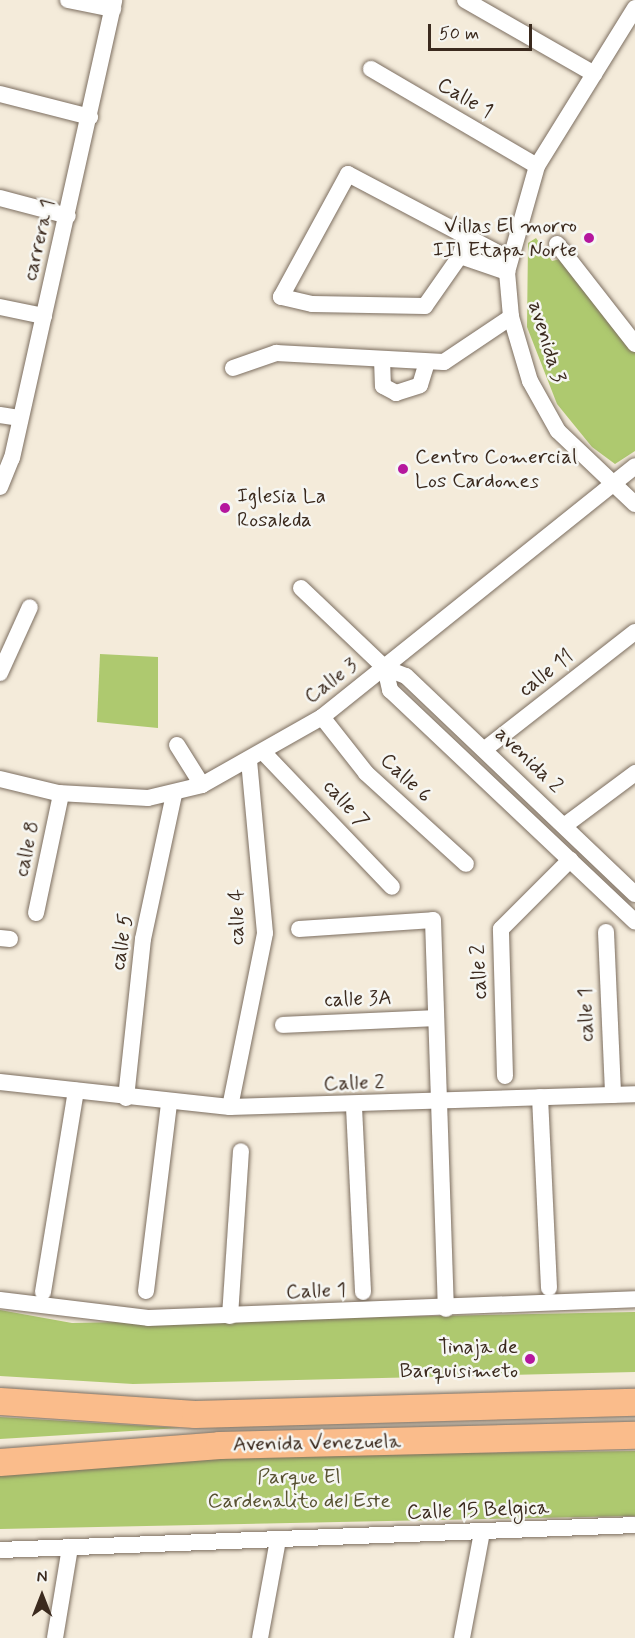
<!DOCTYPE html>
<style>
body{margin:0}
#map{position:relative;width:635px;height:1638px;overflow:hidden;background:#f4ebda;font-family:Mynerve,sans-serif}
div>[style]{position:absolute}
.green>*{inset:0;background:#aec96f}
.roads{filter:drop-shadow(0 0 2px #7c6e60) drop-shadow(0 0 2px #7c6e60)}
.minor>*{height:16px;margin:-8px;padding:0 8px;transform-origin:8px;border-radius:8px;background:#fff}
.primary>*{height:27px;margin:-13.5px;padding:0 13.5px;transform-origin:13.5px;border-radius:13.5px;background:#fabc8b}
.dots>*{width:16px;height:16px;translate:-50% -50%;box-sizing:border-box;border:3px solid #f6f6f2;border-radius:50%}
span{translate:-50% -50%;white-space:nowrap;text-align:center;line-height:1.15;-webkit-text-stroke:5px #f6f6f2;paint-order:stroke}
.street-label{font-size:21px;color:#3b2a1e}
.poi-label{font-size:21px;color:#3b2a1e}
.right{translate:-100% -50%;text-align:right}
.left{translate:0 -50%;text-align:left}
.park-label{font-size:21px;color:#585232}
.north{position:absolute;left:12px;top:1566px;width:60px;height:60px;-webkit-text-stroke:4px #f6f6f2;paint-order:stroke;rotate:0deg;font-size:16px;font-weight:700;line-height:24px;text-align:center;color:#3b2a1e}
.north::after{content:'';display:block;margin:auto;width:21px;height:27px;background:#3b2a1e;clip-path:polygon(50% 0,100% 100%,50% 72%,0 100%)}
.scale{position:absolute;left:428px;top:24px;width:104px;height:27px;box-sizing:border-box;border:3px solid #3b2a1e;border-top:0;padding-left:8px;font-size:18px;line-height:21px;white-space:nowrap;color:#3b2a1e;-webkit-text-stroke:4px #f6f6f2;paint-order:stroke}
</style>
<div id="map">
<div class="green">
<div style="clip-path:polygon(536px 238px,552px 261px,560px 259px,635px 351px,635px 451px,615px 464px,592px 447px,557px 404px,527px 327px,528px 243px)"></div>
<div style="clip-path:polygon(100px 654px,158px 657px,158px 728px,97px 722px)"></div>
<div style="clip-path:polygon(0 1310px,72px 1323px,635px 1312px,635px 1372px,133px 1384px,0 1376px)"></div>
<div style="clip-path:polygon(0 1417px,180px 1428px,0 1439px)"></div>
<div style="clip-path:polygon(635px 1451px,635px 1516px,0 1529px,0 1475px,211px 1456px)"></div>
</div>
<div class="roads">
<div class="minor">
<div style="left:68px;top:0;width:46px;rotate:11.3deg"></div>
<div style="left:465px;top:0;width:149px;rotate:29.8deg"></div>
<div style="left:635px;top:8px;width:186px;rotate:121.8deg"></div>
<div style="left:537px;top:166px;width:110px;rotate:105.8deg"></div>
<div style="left:507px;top:272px;width:45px;rotate:84.9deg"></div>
<div style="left:511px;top:317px;width:67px;rotate:73.5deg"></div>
<div style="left:530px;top:381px;width:57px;rotate:60.8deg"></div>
<div style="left:558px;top:431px;width:106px;rotate:43.5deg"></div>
<div style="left:371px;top:69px;width:192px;rotate:30.3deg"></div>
<div style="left:0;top:94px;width:93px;rotate:14.3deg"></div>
<div style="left:0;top:198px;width:70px;rotate:14.8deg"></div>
<div style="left:465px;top:239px;width:18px;rotate:106deg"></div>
<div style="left:460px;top:256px;width:61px;rotate:125deg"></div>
<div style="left:425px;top:306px;width:113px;rotate:-179deg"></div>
<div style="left:312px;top:304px;width:32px;rotate:-167deg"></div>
<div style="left:281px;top:297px;width:140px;rotate:-61.4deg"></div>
<div style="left:348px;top:174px;width:182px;rotate:27.8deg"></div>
<div style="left:557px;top:244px;width:127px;rotate:52deg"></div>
<div style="left:460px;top:256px;width:50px;rotate:18.8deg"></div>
<div style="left:0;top:307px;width:45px;rotate:11.6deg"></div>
<div style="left:382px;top:359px;width:27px;rotate:88deg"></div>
<div style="left:383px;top:386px;width:15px;rotate:28deg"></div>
<div style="left:396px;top:393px;width:25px;rotate:-18deg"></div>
<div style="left:420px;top:385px;width:24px;rotate:-73deg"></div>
<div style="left:233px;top:368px;width:46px;rotate:-19.2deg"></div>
<div style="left:276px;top:353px;width:168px;rotate:3.1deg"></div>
<div style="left:444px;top:362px;width:81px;rotate:-33.9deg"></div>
<div style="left:0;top:415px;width:19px;rotate:9deg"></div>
<div style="left:0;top:487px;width:31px;rotate:-68deg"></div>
<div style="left:12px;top:458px;width:469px;rotate:-77.4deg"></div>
<div style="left:301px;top:588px;width:116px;rotate:43.6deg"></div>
<div style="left:385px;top:668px;width:23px;rotate:77deg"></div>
<div style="left:390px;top:690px;width:337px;rotate:43.4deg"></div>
<div style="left:385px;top:668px;width:22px;rotate:21deg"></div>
<div style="left:406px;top:676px;width:316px;rotate:43.6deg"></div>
<div style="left:0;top:673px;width:72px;rotate:-65.6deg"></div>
<div style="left:322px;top:717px;width:71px;rotate:51.8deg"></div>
<div style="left:366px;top:773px;width:135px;rotate:42.3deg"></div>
<div style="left:177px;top:745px;width:47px;rotate:58deg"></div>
<div style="left:485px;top:749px;width:190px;rotate:-38deg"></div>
<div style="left:264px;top:753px;width:185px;rotate:46.3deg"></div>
<div style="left:0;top:779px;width:60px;rotate:13.6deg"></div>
<div style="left:58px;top:793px;width:90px;rotate:3.2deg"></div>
<div style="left:148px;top:798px;width:56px;rotate:-13.5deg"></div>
<div style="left:202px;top:785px;width:138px;rotate:-29.5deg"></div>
<div style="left:322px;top:717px;width:401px;rotate:-38.7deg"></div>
<div style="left:564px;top:826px;width:89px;rotate:-36.7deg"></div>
<div style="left:36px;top:913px;width:122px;rotate:-78.1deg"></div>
<div style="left:299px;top:929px;width:134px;rotate:-3.8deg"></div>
<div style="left:433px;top:920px;width:389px;rotate:88.1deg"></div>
<div style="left:606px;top:932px;width:163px;rotate:87.5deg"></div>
<div style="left:0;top:938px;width:10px;rotate:6deg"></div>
<div style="left:283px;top:1025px;width:152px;rotate:-2.6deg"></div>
<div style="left:505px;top:1076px;width:147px;rotate:-91.6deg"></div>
<div style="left:501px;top:929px;width:98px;rotate:-45deg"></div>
<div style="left:0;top:1082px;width:231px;rotate:6.2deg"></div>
<div style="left:230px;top:1107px;width:405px;rotate:-1.8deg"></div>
<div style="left:540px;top:1097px;width:191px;rotate:87.3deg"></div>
<div style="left:126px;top:1098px;width:160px;rotate:-83.9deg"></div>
<div style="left:143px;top:939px;width:147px;rotate:-77.9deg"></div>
<div style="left:230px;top:1107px;width:177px;rotate:-78.6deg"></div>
<div style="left:265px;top:933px;width:174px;rotate:-95.3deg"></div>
<div style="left:354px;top:1107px;width:185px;rotate:87.2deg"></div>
<div style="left:146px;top:1291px;width:189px;rotate:-83deg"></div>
<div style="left:43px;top:1292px;width:204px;rotate:-80.7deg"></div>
<div style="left:0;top:1300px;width:149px;rotate:6.9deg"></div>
<div style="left:148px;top:1318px;width:487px;rotate:-2.2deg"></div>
<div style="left:230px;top:1316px;width:165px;rotate:-86.2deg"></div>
<div style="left:0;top:1550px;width:635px;rotate:-2.25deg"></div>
<div style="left:55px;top:1638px;width:92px;rotate:-80.6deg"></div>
<div style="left:260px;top:1638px;width:100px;rotate:-79.6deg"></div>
<div style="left:462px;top:1638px;width:108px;rotate:-79.3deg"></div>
</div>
<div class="primary">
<div style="left:0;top:1401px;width:195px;rotate:3.8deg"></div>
<div style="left:195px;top:1414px;width:440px;rotate:-1.6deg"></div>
<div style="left:0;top:1462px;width:220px;rotate:-4.4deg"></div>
<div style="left:219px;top:1445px;width:416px;rotate:-1.4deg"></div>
</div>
</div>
<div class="dots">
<div style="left:589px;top:238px;background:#b5179e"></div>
<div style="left:403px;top:469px;background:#b5179e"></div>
<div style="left:225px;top:508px;background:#b5179e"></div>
<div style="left:530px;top:1359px;background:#b5179e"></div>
</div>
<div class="street-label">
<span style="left:465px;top:98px;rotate:30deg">Calle 1</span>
<span style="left:39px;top:240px;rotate:-77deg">carrera 1</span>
<span style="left:547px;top:342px;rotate:73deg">avenida 3</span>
<span style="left:546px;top:673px;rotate:-38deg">calle 11</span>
<span style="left:331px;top:681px;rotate:-37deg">Calle 3</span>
<span style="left:529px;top:760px;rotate:44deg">avenida 2</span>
<span style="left:406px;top:778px;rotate:43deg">Calle 6</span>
<span style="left:346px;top:804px;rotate:48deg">calle 7</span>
<span style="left:27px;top:849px;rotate:-78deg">calle 8</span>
<span style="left:237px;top:917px;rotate:-90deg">calle 4</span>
<span style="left:122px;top:942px;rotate:-81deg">calle 5</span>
<span style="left:479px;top:972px;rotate:-92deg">calle 2</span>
<span style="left:358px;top:999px;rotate:-2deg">calle 3A</span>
<span style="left:586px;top:1015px;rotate:-92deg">calle 1</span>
<span style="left:354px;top:1083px;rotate:-2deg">Calle 2</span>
<span style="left:316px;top:1291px;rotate:-2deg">Calle 1</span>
<span style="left:317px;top:1443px;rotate:-1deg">Avenida Venezuela</span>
<span style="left:478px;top:1510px;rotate:-2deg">Calle 15 Belgica</span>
</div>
<div class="poi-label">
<span class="right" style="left:577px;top:238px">Villas El morro<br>III Etapa Norte</span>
<span class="left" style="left:415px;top:469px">Centro Comercial<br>Los Cardones</span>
<span class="left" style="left:237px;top:508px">Iglesia La<br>Rosaleda</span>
<span class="right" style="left:518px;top:1359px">Tinaja de<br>Barquisimeto</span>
</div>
<div class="park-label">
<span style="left:299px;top:1489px">Parque El<br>Cardenalito del Este</span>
</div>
<div class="north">N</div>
<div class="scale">50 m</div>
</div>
